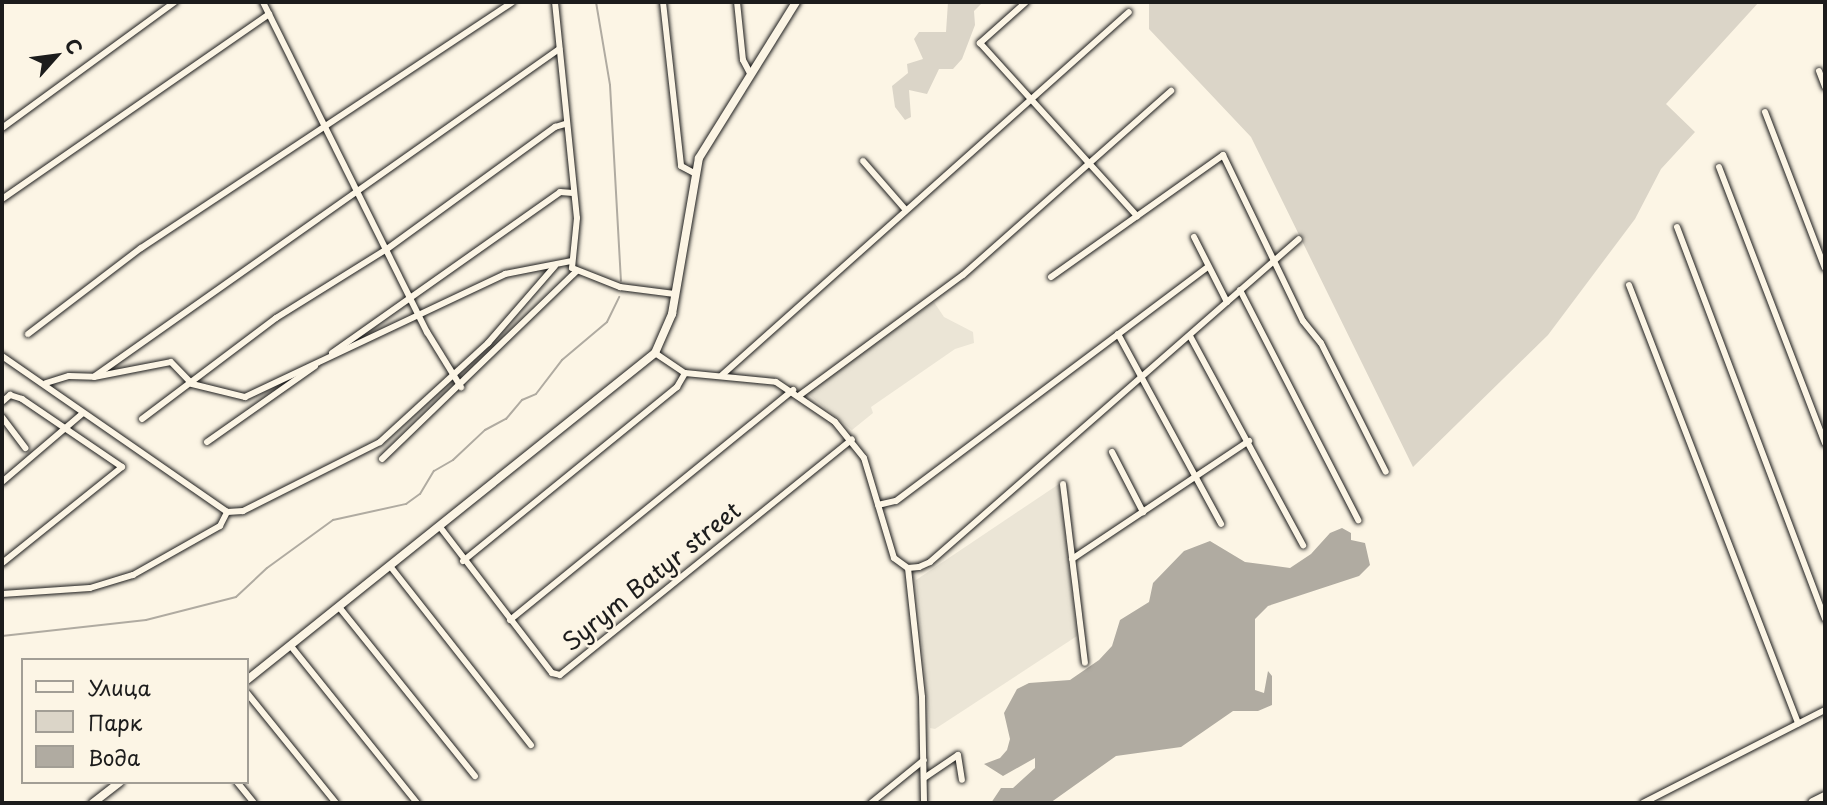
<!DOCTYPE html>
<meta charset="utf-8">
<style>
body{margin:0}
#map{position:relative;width:1827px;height:805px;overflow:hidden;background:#fcf5e5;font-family:"Playpen Sans",sans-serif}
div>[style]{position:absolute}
.built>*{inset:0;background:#ebe5d6}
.green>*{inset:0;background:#dbd5c8}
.water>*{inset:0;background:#b0aba1}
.stream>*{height:2px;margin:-1px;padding:0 1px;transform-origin:1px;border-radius:1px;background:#b0aba1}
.roads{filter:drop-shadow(0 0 2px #1c1c1c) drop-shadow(0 0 2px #1c1c1c)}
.street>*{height:6px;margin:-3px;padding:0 3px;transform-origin:3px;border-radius:3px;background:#fcf5e5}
.secondary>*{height:8px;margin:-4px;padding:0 4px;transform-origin:4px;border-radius:4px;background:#fcf5e5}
.highway>*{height:10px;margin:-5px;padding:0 5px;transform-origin:5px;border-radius:5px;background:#fcf5e5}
span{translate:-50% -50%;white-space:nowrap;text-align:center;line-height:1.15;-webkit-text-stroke:5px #fcf5e5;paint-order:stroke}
.street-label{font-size:24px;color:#1c1c1c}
.frame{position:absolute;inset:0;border:4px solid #1c1c1c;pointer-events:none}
.legend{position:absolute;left:21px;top:658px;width:228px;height:126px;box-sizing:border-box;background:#fcf5e5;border:2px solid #a29e95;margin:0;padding:9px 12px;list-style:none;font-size:21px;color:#1c1c1c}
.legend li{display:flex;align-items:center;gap:14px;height:35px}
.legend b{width:35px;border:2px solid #a29e95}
.north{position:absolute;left:21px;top:21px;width:70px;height:70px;-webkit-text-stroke:5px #fcf5e5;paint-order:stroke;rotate:62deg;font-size:19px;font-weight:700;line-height:28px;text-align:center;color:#1c1c1c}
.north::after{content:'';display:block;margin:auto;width:24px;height:32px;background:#1c1c1c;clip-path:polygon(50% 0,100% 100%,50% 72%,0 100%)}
</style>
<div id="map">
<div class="built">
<div style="clip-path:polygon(934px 302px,944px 317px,973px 332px,974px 343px,955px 349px,871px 407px,873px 413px,852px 430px,807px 393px)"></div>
<div style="clip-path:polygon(1059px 484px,1077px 636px,935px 729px,930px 728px,916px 580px)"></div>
</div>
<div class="green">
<div style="clip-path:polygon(948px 2px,983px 2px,974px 11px,975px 25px,962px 59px,953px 69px,939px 69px,927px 94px,909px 90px,911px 117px,905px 120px,895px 107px,892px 86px,908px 73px,907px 64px,923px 59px,914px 39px,919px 32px,946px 32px)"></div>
<div style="clip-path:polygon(1149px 2px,1759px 2px,1666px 104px,1695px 132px,1661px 169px,1635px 219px,1548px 335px,1413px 467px,1251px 137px,1149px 29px)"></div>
</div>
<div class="water">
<div style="clip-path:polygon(1342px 528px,1351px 533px,1351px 540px,1365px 543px,1370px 565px,1359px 576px,1268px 606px,1255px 619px,1255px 690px,1264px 693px,1268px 671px,1272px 676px,1272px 705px,1258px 711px,1233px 711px,1181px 747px,1116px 756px,1050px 803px,991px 803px,1001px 788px,1013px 788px,1035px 768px,1035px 758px,1003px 776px,984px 764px,1000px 758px,1007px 750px,1010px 739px,1004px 713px,1017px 689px,1029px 683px,1070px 680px,1099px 660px,1112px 646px,1120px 620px,1149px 602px,1153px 583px,1184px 551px,1210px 541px,1245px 562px,1290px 568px,1311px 554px,1330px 533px)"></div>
</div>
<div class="stream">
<div style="left:596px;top:2px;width:84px;rotate:80.4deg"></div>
<div style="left:610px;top:85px;width:196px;rotate:86.8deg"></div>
<div style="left:2px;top:636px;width:145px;rotate:-6.3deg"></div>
<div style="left:146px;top:620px;width:93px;rotate:-14.3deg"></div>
<div style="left:236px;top:597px;width:42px;rotate:-43.1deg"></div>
<div style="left:267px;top:568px;width:82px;rotate:-36deg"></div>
<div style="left:333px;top:520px;width:75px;rotate:-12.4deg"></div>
<div style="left:406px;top:504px;width:17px;rotate:-36deg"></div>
<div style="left:420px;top:494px;width:27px;rotate:-59deg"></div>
<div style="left:434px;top:471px;width:22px;rotate:-30deg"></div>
<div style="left:453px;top:460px;width:44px;rotate:-43.2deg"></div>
<div style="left:485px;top:430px;width:24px;rotate:-28deg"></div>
<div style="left:506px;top:419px;width:25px;rotate:-50deg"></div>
<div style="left:522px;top:400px;width:15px;rotate:-23deg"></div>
<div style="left:536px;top:394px;width:43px;rotate:-52.6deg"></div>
<div style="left:562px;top:360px;width:59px;rotate:-40.2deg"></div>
<div style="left:607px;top:322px;width:28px;rotate:-64deg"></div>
</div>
<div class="roads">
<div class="street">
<div style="left:263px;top:2px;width:369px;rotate:63.6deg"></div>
<div style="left:427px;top:332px;width:65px;rotate:58.3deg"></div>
<div style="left:555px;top:2px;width:217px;rotate:84.2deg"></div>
<div style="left:577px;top:218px;width:50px;rotate:95.7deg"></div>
<div style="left:572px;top:268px;width:52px;rotate:21.6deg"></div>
<div style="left:620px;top:287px;width:55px;rotate:7.3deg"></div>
<div style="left:663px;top:2px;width:165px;rotate:83.7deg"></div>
<div style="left:681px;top:166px;width:15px;rotate:28deg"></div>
<div style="left:737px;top:2px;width:58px;rotate:84.1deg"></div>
<div style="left:743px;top:60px;width:15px;rotate:62deg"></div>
<div style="left:1026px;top:2px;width:62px;rotate:138.3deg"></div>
<div style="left:980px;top:43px;width:234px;rotate:47.8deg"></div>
<div style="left:1819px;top:71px;width:17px;rotate:69deg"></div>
<div style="left:1765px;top:112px;width:167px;rotate:69deg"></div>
<div style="left:2px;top:128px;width:214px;rotate:-36.1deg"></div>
<div style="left:863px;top:161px;width:64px;rotate:48.8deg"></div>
<div style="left:1719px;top:167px;width:296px;rotate:69deg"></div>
<div style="left:2px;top:199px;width:325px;rotate:-34.7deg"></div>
<div style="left:1677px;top:227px;width:419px;rotate:69.3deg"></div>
<div style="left:1194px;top:237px;width:73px;rotate:63.1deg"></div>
<div style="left:1051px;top:277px;width:211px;rotate:-35.3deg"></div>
<div style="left:1223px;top:155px;width:184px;rotate:64.3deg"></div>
<div style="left:1303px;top:321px;width:28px;rotate:51deg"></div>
<div style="left:1321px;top:343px;width:144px;rotate:63.3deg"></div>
<div style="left:1629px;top:285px;width:470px;rotate:68.9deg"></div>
<div style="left:1240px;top:290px;width:259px;rotate:62.8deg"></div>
<div style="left:28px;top:334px;width:142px;rotate:-37.3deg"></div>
<div style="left:141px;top:248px;width:445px;rotate:-33.5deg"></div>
<div style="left:1118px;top:334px;width:216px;rotate:61.5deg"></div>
<div style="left:1190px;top:336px;width:238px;rotate:61.6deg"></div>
<div style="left:332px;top:353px;width:279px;rotate:-35.2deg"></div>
<div style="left:560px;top:192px;width:13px;rotate:4deg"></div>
<div style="left:655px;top:353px;width:36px;rotate:34deg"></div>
<div style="left:685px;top:373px;width:91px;rotate:5.6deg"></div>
<div style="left:776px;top:382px;width:71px;rotate:34.1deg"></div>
<div style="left:835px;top:422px;width:46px;rotate:51.1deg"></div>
<div style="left:864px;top:458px;width:104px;rotate:73.3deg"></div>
<div style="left:894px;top:558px;width:17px;rotate:36deg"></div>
<div style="left:908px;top:568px;width:11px;rotate:-5deg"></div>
<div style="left:919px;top:567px;width:12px;rotate:-24deg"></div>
<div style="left:930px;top:562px;width:490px;rotate:-41.2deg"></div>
<div style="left:2px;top:356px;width:274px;rotate:34.7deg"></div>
<div style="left:227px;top:512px;width:16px;rotate:-4deg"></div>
<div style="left:243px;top:511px;width:153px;rotate:-26.7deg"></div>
<div style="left:380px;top:442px;width:147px;rotate:-42.5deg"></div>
<div style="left:488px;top:343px;width:102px;rotate:-49deg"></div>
<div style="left:722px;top:375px;width:545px;rotate:-41.73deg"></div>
<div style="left:95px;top:376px;width:568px;rotate:-35.17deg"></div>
<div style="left:46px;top:383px;width:24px;rotate:-17deg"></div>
<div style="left:69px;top:376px;width:25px;rotate:2deg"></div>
<div style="left:94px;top:377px;width:78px;rotate:-11deg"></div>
<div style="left:171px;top:362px;width:30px;rotate:46deg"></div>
<div style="left:192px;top:384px;width:55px;rotate:13.8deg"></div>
<div style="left:245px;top:397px;width:288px;rotate:-25.3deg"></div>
<div style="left:505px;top:274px;width:67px;rotate:-11.1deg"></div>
<div style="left:800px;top:395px;width:202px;rotate:-36.4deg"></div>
<div style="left:963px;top:275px;width:278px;rotate:-41.5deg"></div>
<div style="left:2px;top:402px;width:11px;rotate:-41deg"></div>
<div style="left:10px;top:395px;width:13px;rotate:18deg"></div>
<div style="left:22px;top:399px;width:121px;rotate:34.2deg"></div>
<div style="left:122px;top:467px;width:154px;rotate:141.3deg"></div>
<div style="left:2px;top:417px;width:39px;rotate:53deg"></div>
<div style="left:142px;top:419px;width:168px;rotate:-37deg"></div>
<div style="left:276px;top:318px;width:131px;rotate:-31.9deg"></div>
<div style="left:387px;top:249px;width:208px;rotate:-36deg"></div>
<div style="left:555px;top:127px;width:10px;rotate:-17deg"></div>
<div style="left:207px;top:442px;width:132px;rotate:-35.1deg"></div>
<div style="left:1112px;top:452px;width:68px;rotate:62.7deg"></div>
<div style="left:382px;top:459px;width:271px;rotate:-44deg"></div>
<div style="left:2px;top:482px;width:106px;rotate:-40.4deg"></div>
<div style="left:1063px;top:484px;width:180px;rotate:83deg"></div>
<div style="left:878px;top:505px;width:18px;rotate:-13deg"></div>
<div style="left:896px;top:501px;width:390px;rotate:-36.9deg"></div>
<div style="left:440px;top:527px;width:184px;rotate:52.5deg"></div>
<div style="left:552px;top:673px;width:8px;rotate:14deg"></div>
<div style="left:560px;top:675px;width:375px;rotate:-38.9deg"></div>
<div style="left:1072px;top:559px;width:213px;rotate:-33.7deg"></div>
<div style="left:463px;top:561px;width:276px;rotate:-39.1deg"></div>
<div style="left:677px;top:387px;width:16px;rotate:-60deg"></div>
<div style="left:390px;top:566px;width:228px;rotate:51.8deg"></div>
<div style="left:908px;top:568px;width:130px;rotate:83.8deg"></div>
<div style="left:922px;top:697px;width:106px;rotate:88.9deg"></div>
<div style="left:2px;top:594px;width:88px;rotate:-3.9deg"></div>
<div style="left:90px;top:588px;width:45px;rotate:-16.8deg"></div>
<div style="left:133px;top:575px;width:100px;rotate:-29.4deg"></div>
<div style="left:220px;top:526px;width:16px;rotate:-63deg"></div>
<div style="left:339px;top:607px;width:217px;rotate:51.2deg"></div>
<div style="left:510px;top:620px;width:365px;rotate:-39.1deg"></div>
<div style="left:290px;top:645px;width:203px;rotate:51.2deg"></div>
<div style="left:247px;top:693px;width:141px;rotate:51deg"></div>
<div style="left:924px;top:778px;width:41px;rotate:-34.1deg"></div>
<div style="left:958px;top:755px;width:25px;rotate:81deg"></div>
<div style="left:237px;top:782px;width:27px;rotate:51deg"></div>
<div style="left:871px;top:803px;width:68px;rotate:-39.1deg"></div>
<div style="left:1643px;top:803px;width:204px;rotate:-27.1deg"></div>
</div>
<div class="secondary">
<div style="left:247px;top:680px;width:523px;rotate:-38.71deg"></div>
<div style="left:655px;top:353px;width:43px;rotate:-66.4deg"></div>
<div style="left:672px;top:314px;width:158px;rotate:-80.2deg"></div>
<div style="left:699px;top:158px;width:184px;rotate:-58.1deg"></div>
<div style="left:93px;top:803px;width:34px;rotate:-38deg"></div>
</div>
<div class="highway">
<div style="left:1813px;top:803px;width:13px;rotate:-27deg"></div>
</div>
</div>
<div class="street-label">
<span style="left:651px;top:576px;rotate:-39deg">Syrym Batyr street</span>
</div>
<div class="frame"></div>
<ul class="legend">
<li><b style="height:9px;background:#fcf5e5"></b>Улица</li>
<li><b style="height:19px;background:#dbd5c8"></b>Парк</li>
<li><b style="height:19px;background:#b0aba1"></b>Вода</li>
</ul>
<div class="north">С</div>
</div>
